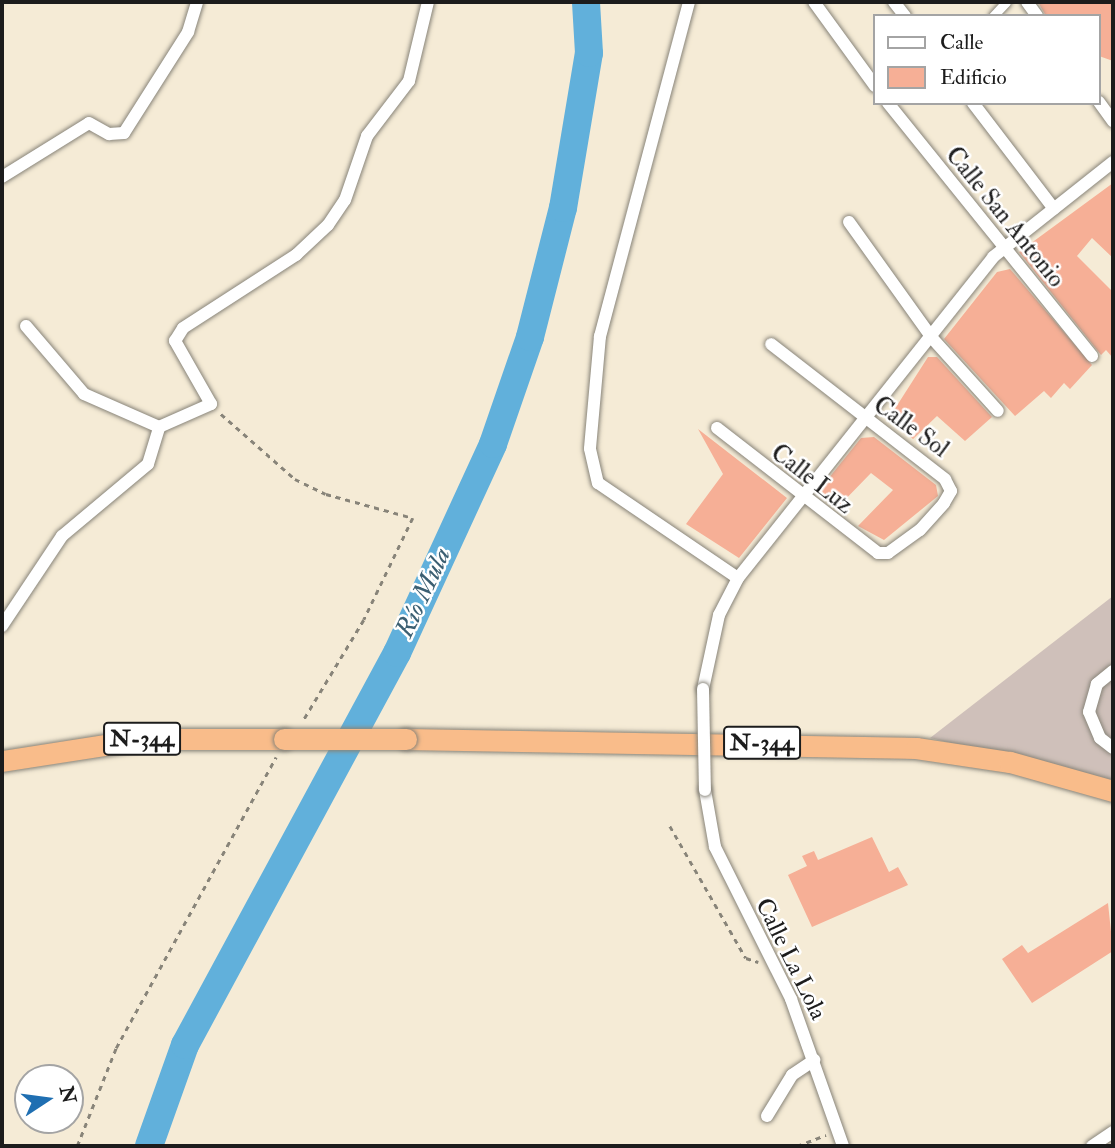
<!DOCTYPE html>
<meta charset="utf-8">
<style>
body{margin:0}
#map{position:relative;width:1115px;height:1148px;overflow:hidden;background:#f5ebd6;font-family:"IM FELL Double Pica",serif}
div>[style]{position:absolute}
.industrial>*{inset:0;background:#cfc0ba}
.river>*{height:28px;margin:-14px;padding:0 14px;transform-origin:14px;border-radius:14px;background:#61b0db}
.building>*{inset:0;background:#f6af96}
.path>*{height:2.5px;margin-top:-1.25px;transform-origin:0;background:repeating-linear-gradient(90deg,#888479 0 5px,transparent 0 10px)}
.roads{filter:drop-shadow(0 0 2px #888479) drop-shadow(0 0 2px #888479)}
.pedestrian>*{height:9px;margin:-4.5px;padding:0 4.5px;transform-origin:4.5px;border-radius:4.5px;background:#fff}
.minor>*{height:12px;margin:-6px;padding:0 6px;transform-origin:6px;border-radius:6px;background:#fff}
.trunk>*{height:21px;margin:-10.5px;padding:0 10.5px;transform-origin:10.5px;border-radius:10.5px;background:#f9bc8a}
.bridges{filter:drop-shadow(0 0 2px #888479) drop-shadow(0 0 2px #888479)}
.minor-bridge>*{height:12px;margin:-6px;padding:0 6px;transform-origin:6px;border-radius:6px;background:#fff}
.trunk-bridge>*{height:21px;margin:-10.5px;padding:0 10.5px;transform-origin:10.5px;border-radius:10.5px;background:#f9bc8a}
span{translate:-50% -50%;white-space:nowrap;text-align:center;line-height:1.15;-webkit-text-stroke:5px #fff;paint-order:stroke}
.shield-label span{padding:2px 5px;background:#fff;border:2px solid;border-radius:5px;-webkit-text-stroke-width:0}
.shield-label{font-size:23px;color:#1c1c1c;font-weight:700}
.street-label{font-size:24px;color:#1c1c1c}
.water-label{font-size:26px;color:#3b5f72;font-style:italic}
.frame{position:absolute;inset:0;border:4px solid #1c1c1c;pointer-events:none}
.legend{position:absolute;left:873px;top:14px;width:228px;height:91px;box-sizing:border-box;background:#fff;border:2px solid #a4a4a4;margin:0;padding:9px 12px;list-style:none;font-size:21px;color:#1c1c1c}
.legend li{display:flex;align-items:center;gap:14px;height:35px}
.legend b{width:35px;border:2px solid #a4a4a4}
.north{position:absolute;left:14px;top:1064px;width:70px;height:70px;box-sizing:border-box;background:#fff;border:2px solid #a4a4a4;border-radius:50%;rotate:77deg;font-size:19px;font-weight:700;line-height:28px;text-align:center;color:#1c1c1c}
.north::after{content:'';display:block;margin:auto;width:24px;height:32px;background:#1f6fb2;clip-path:polygon(50% 0,100% 100%,50% 72%,0 100%)}
</style>
<div id="map">
<div class="industrial">
<div style="clip-path:polygon(1113px 596px,1113px 781px,930px 738px)"></div>
</div>
<div class="river">
<div style="left:149px;top:1146px;width:107px;rotate:-70.4deg"></div>
<div style="left:185px;top:1045px;width:446px;rotate:-61.6deg"></div>
<div style="left:397px;top:653px;width:230px;rotate:-65.3deg"></div>
<div style="left:493px;top:444px;width:113px;rotate:-70.9deg"></div>
<div style="left:530px;top:337px;width:133px;rotate:-75.7deg"></div>
<div style="left:563px;top:208px;width:157px;rotate:-80.5deg"></div>
<div style="left:589px;top:53px;width:51px;rotate:-93.4deg"></div>
</div>
<div class="building">
<div style="clip-path:polygon(1038px 2px,1113px 2px,1113px 61px,1099px 56px,1099px 16px,1046px 16px)"></div>
<div style="clip-path:polygon(1113px 183px,1113px 258px,1092px 238px,1077px 256px,1113px 292px,1113px 358px,1106px 350px,1101px 355px,1019px 252px)"></div>
<div style="clip-path:polygon(1010px 269px,1092px 365px,1070px 389px,1064px 383px,1051px 398px,1044px 391px,1015px 416px,944px 339px,997px 272px)"></div>
<div style="clip-path:polygon(928px 357px,937px 357px,992px 417px,965px 441px,937px 416px,913px 439px,889px 418px)"></div>
<div style="clip-path:polygon(698px 429px,787px 498px,739px 558px,686px 524px,723px 474px)"></div>
<div style="clip-path:polygon(874px 437px,936px 485px,938px 496px,884px 540px,858px 526px,893px 490px,871px 473px,836px 509px,820px 489px,861px 438px)"></div>
<div style="clip-path:polygon(872px 837px,889px 872px,898px 867px,908px 885px,812px 927px,788px 875px,807px 866px,802px 856px,814px 851px,818px 860px)"></div>
<div style="clip-path:polygon(1108px 903px,1113px 951px,1032px 1003px,1002px 959px,1022px 945px,1028px 953px)"></div>
</div>
<div class="path">
<div style="left:221px;top:414px;width:98px;rotate:41.3deg"></div>
<div style="left:295px;top:479px;width:34px;rotate:26deg"></div>
<div style="left:326px;top:494px;width:90px;rotate:15.4deg"></div>
<div style="left:413px;top:518px;width:113px;rotate:115.7deg"></div>
<div style="left:364px;top:620px;width:118px;rotate:121.1deg"></div>
<div style="left:670px;top:826px;width:152px;rotate:60.1deg"></div>
<div style="left:746px;top:958px;width:13px;rotate:18deg"></div>
<div style="left:77px;top:1146px;width:105px;rotate:-68.3deg"></div>
<div style="left:116px;top:1048px;width:332px;rotate:-61.2deg"></div>
<div style="left:797px;top:1146px;width:31px;rotate:-21deg"></div>
</div>
<div class="roads">
<div class="pedestrian">
<div style="left:993px;top:16px;width:19px;rotate:-47deg"></div>
</div>
<div class="minor">
<div style="left:689px;top:2px;width:346px;rotate:104.9deg"></div>
<div style="left:600px;top:336px;width:113px;rotate:95.1deg"></div>
<div style="left:590px;top:449px;width:35px;rotate:77deg"></div>
<div style="left:598px;top:483px;width:169px;rotate:34.2deg"></div>
<div style="left:814px;top:2px;width:104px;rotate:54deg"></div>
<div style="left:894px;top:2px;width:18px;rotate:52deg"></div>
<div style="left:1027px;top:2px;width:17px;rotate:54deg"></div>
<div style="left:1099px;top:102px;width:24px;rotate:54deg"></div>
<div style="left:888px;top:103px;width:325px;rotate:51.1deg"></div>
<div style="left:973px;top:103px;width:133px;rotate:52.6deg"></div>
<div style="left:2px;top:177px;width:102px;rotate:-31.8deg"></div>
<div style="left:89px;top:123px;width:23px;rotate:29deg"></div>
<div style="left:109px;top:134px;width:15px;rotate:-4deg"></div>
<div style="left:124px;top:133px;width:120px;rotate:-57.6deg"></div>
<div style="left:188px;top:32px;width:31px;rotate:-73deg"></div>
<div style="left:849px;top:222px;width:143px;rotate:54.4deg"></div>
<div style="left:932px;top:338px;width:98px;rotate:47.9deg"></div>
<div style="left:26px;top:326px;width:89px;rotate:49.5deg"></div>
<div style="left:84px;top:394px;width:82px;rotate:23.7deg"></div>
<div style="left:717px;top:428px;width:204px;rotate:37.8deg"></div>
<div style="left:878px;top:553px;width:10px"></div>
<div style="left:888px;top:553px;width:39px;rotate:-36deg"></div>
<div style="left:920px;top:530px;width:36px;rotate:-48deg"></div>
<div style="left:944px;top:503px;width:14px;rotate:-60deg"></div>
<div style="left:951px;top:491px;width:13px;rotate:-117deg"></div>
<div style="left:945px;top:479px;width:220px;rotate:-142.2deg"></div>
<div style="left:2px;top:626px;width:108px;rotate:-56.3deg"></div>
<div style="left:62px;top:536px;width:112px;rotate:-39.9deg"></div>
<div style="left:148px;top:464px;width:39px;rotate:-73deg"></div>
<div style="left:159px;top:427px;width:57px;rotate:-23.9deg"></div>
<div style="left:211px;top:404px;width:73px;rotate:-119.7deg"></div>
<div style="left:175px;top:341px;width:15px;rotate:-58deg"></div>
<div style="left:183px;top:328px;width:135px;rotate:-32.9deg"></div>
<div style="left:296px;top:255px;width:44px;rotate:-43.2deg"></div>
<div style="left:328px;top:225px;width:30px;rotate:-56deg"></div>
<div style="left:345px;top:200px;width:68px;rotate:-71deg"></div>
<div style="left:367px;top:136px;width:69px;rotate:-52.6deg"></div>
<div style="left:409px;top:81px;width:81px;rotate:-76.5deg"></div>
<div style="left:1113px;top:671px;width:21px;rotate:141deg"></div>
<div style="left:1097px;top:684px;width:29px;rotate:106deg"></div>
<div style="left:1089px;top:712px;width:28px;rotate:67deg"></div>
<div style="left:1100px;top:738px;width:16px;rotate:38deg"></div>
<div style="left:703px;top:689px;width:76px;rotate:-77.8deg"></div>
<div style="left:719px;top:615px;width:42px;rotate:-62.8deg"></div>
<div style="left:738px;top:578px;width:410px;rotate:-51.5deg"></div>
<div style="left:993px;top:257px;width:153px;rotate:-38.4deg"></div>
<div style="left:705px;top:790px;width:58px;rotate:80deg"></div>
<div style="left:715px;top:847px;width:170px;rotate:63.4deg"></div>
<div style="left:791px;top:999px;width:156px;rotate:70.5deg"></div>
<div style="left:767px;top:1116px;width:48px;rotate:-58.6deg"></div>
<div style="left:792px;top:1075px;width:27px;rotate:-34deg"></div>
<div style="left:1092px;top:1146px;width:25px;rotate:-34deg"></div>
</div>
<div class="trunk">
<div style="left:406px;top:739px;width:510px;rotate:1.01deg"></div>
<div style="left:916px;top:748px;width:95px;rotate:8.5deg"></div>
<div style="left:1010px;top:762px;width:107px;rotate:15.7deg"></div>
<div style="left:2px;top:761px;width:142px;rotate:-8.9deg"></div>
<div style="left:142px;top:739px;width:142px"></div>
</div>
</div>
<div class="bridges">
<div class="minor-bridge">
<div style="left:703px;top:689px;width:101px;rotate:88.9deg"></div>
</div>
<div class="trunk-bridge">
<div style="left:284px;top:739px;width:122px"></div>
</div>
</div>
<div class="shield-label">
<span style="left:142px;top:739px">N-344</span>
<span style="left:762px;top:743px">N-344</span>
</div>
<div class="street-label">
<span style="left:1005px;top:217px;rotate:51deg">Calle San Antonio</span>
<span style="left:911px;top:427px;rotate:36deg">Calle Sol</span>
<span style="left:812px;top:479px;rotate:38deg">Calle Luz</span>
<span style="left:791px;top:959px;rotate:64deg">Calle La Lola</span>
</div>
<div class="water-label">
<span style="left:424px;top:593px;rotate:-65deg">Río Mula</span>
</div>
<div class="frame"></div>
<ul class="legend">
<li><b style="height:9px;background:#fff"></b>Calle</li>
<li><b style="height:19px;background:#f6af96"></b>Edificio</li>
</ul>
<div class="north">N</div>
</div>
